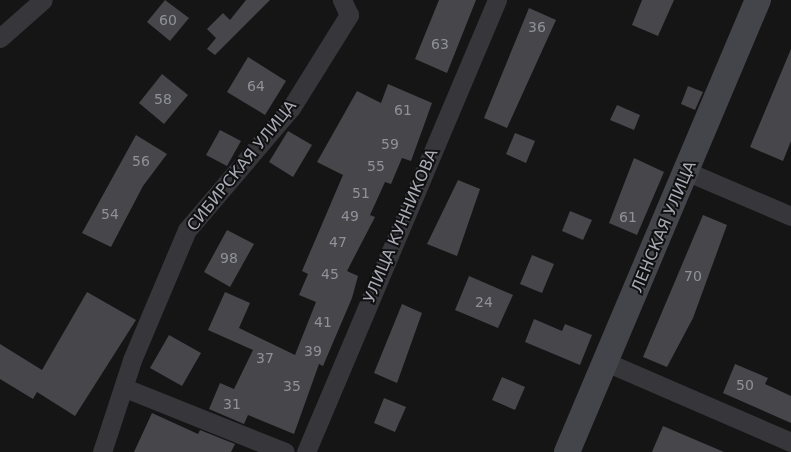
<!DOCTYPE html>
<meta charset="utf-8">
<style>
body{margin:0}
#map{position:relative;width:791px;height:452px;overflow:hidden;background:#151516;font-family:"DejaVu Sans",sans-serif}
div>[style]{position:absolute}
.building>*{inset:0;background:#47474b}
.street>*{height:19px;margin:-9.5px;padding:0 9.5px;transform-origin:9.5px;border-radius:9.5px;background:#36363b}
.secondary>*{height:26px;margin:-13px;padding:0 13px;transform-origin:13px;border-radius:13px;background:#44454a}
span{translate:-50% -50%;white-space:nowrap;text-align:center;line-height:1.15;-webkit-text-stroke:4px #101011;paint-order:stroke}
.number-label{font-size:14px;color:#90919a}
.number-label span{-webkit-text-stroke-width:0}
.street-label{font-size:16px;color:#a8aab5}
</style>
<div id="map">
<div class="building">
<div style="clip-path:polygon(165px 0,189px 18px,170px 41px,147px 22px)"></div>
<div style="clip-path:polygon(246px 0,270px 0,215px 55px,207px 49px,216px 38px,207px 29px,223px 13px,230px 20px)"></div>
<div style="clip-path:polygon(439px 0,476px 0,447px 73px,415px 59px)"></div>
<div style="clip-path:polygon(642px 0,674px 0,658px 36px,632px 25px)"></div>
<div style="clip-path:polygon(529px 8px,556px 20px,507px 128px,484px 118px)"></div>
<div style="clip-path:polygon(791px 49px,791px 141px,783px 161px,750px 147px)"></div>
<div style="clip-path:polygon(248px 57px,286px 81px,265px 115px,227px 92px)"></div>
<div style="clip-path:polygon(162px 74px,188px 95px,164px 124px,139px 103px)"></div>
<div style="clip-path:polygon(388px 84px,432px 103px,411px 161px,402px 158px,391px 184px,385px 182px,370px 215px,375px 217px,347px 271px,358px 276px,352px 298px,323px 366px,319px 364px,294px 434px,248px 415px,244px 424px,209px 409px,220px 383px,234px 389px,253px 350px,208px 330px,225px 292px,250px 303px,239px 328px,295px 355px,316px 302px,299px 295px,308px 274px,302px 271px,343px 175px,317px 162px,357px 91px,381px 103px)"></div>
<div style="clip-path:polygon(688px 86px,703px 92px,695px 110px,681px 104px)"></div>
<div style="clip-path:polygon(617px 105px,640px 115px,634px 130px,610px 120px)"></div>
<div style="clip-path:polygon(220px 130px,241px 141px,227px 166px,206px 155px)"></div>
<div style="clip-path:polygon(288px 131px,312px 145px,293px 177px,269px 162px)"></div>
<div style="clip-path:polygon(515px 133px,535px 141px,526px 163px,506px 154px)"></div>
<div style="clip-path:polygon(136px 135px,167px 154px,143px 186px,111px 247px,82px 233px)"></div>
<div style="clip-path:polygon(634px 158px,664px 172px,637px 235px,609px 223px)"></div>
<div style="clip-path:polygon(458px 180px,480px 189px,457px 256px,427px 244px)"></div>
<div style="clip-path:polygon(570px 211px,592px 220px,583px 240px,562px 231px)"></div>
<div style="clip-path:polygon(703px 215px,727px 225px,693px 318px,667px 367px,643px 357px)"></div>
<div style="clip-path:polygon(227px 230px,254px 244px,230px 287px,204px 272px)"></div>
<div style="clip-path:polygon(532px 255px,554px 264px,542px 293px,520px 284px)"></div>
<div style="clip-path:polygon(469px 276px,513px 295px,498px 328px,455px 310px)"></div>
<div style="clip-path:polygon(87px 292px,136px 320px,75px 416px,37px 392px,33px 399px,0 379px,0 344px,42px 370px)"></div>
<div style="clip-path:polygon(402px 304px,422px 313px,397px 383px,374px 373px)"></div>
<div style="clip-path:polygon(534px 319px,562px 331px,565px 324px,592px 335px,580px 365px,525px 342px)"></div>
<div style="clip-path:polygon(169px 335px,201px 353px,182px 386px,150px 368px)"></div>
<div style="clip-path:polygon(735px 364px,768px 378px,765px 384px,791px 396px,791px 423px,723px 393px)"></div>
<div style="clip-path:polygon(502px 377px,525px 387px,515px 410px,492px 400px)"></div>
<div style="clip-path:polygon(384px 398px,406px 407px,395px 432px,374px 423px)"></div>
<div style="clip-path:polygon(152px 413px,198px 434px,200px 430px,235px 444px,231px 452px,134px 452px)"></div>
<div style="clip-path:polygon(663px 426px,724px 452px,652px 452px)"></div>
</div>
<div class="street">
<div style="left:0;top:38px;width:57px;rotate:-41.5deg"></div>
<div style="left:688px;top:172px;width:112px;rotate:23.1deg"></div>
<div style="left:606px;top:362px;width:202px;rotate:23.4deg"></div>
<div style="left:125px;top:388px;width:172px;rotate:21.8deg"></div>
<div style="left:102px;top:452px;width:97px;rotate:-71.9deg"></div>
<div style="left:132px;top:360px;width:141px;rotate:-67.1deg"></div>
<div style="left:187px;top:230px;width:160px;rotate:-49.6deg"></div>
<div style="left:291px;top:108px;width:110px;rotate:-58.1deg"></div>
<div style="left:349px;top:15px;width:17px;rotate:-115deg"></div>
<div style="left:306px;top:452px;width:491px;rotate:-67.1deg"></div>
</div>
<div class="secondary">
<div style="left:567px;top:452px;width:491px;rotate:-67.1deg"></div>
</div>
<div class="number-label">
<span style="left:168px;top:20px">60</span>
<span style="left:537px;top:27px">36</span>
<span style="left:440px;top:44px">63</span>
<span style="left:256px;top:86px">64</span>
<span style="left:163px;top:99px">58</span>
<span style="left:403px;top:110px">61</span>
<span style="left:390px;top:144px">59</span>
<span style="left:141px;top:161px">56</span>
<span style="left:376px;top:166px">55</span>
<span style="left:361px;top:193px">51</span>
<span style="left:110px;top:214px">54</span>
<span style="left:350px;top:216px">49</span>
<span style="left:628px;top:217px">61</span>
<span style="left:338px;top:242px">47</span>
<span style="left:229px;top:258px">98</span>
<span style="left:330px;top:274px">45</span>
<span style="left:693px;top:276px">70</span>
<span style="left:484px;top:302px">24</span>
<span style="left:323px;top:322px">41</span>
<span style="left:313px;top:351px">39</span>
<span style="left:265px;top:358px">37</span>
<span style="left:745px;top:385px">50</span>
<span style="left:292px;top:386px">35</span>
<span style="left:232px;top:404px">31</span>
</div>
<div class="street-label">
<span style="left:242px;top:166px;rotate:-51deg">СИБИРСКАЯ УЛИЦА</span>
<span style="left:401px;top:226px;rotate:-67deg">УЛИЦА КУННИКОВА</span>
<span style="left:664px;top:227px;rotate:-67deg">ЛЕНСКАЯ УЛИЦА</span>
</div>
</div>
